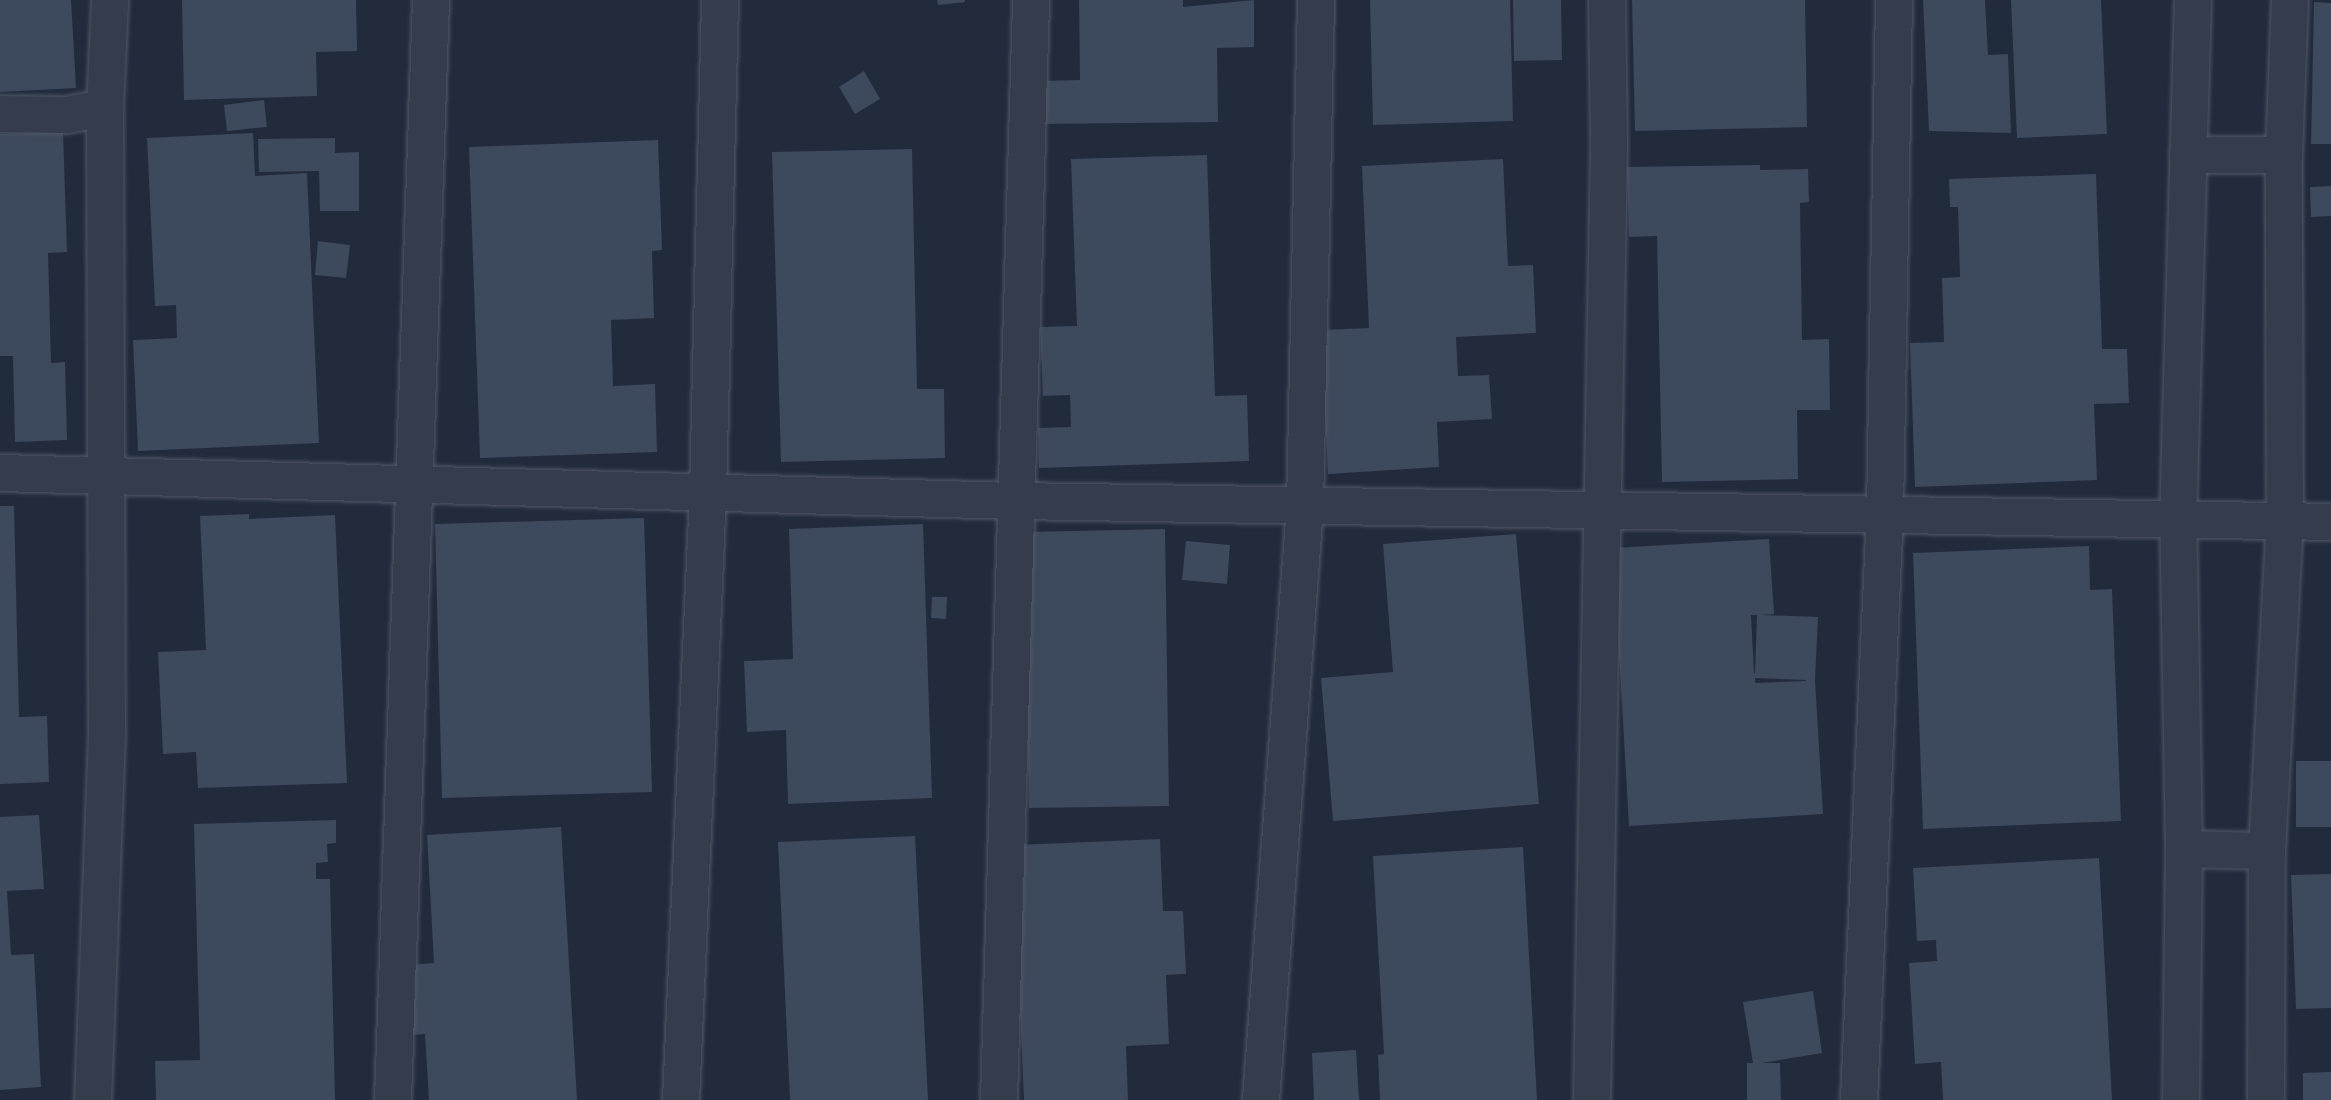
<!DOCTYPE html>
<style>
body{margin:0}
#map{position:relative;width:2331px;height:1100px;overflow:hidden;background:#212b3c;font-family:Jost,sans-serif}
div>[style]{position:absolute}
.building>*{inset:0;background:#3d495c}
.roads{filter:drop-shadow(0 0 2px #505867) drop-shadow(0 0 2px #505867)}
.minor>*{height:36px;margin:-18px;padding:0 18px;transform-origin:18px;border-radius:18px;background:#353d4d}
span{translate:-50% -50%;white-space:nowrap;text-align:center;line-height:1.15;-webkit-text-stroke:7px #1a2331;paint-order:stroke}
</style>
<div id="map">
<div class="building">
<div style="clip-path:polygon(0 0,71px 0,76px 88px,0 92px)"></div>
<div style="clip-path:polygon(182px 0,356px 0,357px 51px,316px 52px,317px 96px,184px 100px)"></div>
<div style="clip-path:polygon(937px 0,965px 0,965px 2px,938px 5px)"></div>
<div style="clip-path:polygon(1079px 0,1183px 0,1183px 7px,1254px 0,1254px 47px,1217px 48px,1218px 122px,1041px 124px,1041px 81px,1080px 80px)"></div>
<div style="clip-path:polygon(1370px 0,1510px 0,1513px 121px,1373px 125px)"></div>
<div style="clip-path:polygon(1513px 0,1561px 0,1562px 60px,1514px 61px)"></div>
<div style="clip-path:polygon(1632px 0,1805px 0,1807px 127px,1635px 131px)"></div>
<div style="clip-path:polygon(1923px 0,1985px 0,1988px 55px,2008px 54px,2011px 133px,1929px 131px)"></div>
<div style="clip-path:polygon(2011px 0,2101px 0,2107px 134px,2017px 138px)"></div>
<div style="clip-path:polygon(2314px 2px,2331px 3px,2331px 144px,2311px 144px)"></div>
<div style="clip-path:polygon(864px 71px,880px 99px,855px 114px,839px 87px)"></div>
<div style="clip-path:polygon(264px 100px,267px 127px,227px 131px,224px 105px)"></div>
<div style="clip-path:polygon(63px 132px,67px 252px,48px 253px,51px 363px,65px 362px,67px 440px,15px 442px,13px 356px,0 356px,0 134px)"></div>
<div style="clip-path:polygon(253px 133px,255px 176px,307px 173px,319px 443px,138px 451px,133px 340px,177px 338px,176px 305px,155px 306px,147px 138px)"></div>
<div style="clip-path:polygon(335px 138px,335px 153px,359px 152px,359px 211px,320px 211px,319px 171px,259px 172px,258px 139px)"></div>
<div style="clip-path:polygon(658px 140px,662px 250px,652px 251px,654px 318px,611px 320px,613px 386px,655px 384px,657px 452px,480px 458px,469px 147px)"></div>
<div style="clip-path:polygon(912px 149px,917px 389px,944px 389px,945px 458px,781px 462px,772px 152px)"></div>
<div style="clip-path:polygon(1207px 155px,1215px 396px,1247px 395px,1249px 461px,1039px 468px,1038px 428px,1071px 427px,1070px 395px,1043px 396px,1040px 327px,1077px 326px,1071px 159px)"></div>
<div style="clip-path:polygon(1503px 159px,1508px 266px,1533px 265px,1536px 333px,1456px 337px,1458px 376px,1489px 375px,1492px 419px,1437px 422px,1439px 467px,1328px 474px,1321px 330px,1369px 328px,1362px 166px)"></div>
<div style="clip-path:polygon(1760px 165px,1760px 170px,1808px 169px,1809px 202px,1800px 203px,1802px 340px,1829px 339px,1830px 410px,1797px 410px,1798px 479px,1662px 482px,1657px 236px,1629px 237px,1627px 167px)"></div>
<div style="clip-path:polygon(2096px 174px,2102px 349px,2127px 349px,2129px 403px,2094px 404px,2097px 480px,1915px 487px,1910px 343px,1944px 342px,1942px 278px,1960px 277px,1958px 207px,1950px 207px,1949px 179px)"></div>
<div style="clip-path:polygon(2331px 186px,2331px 216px,2311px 217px,2310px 187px)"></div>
<div style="clip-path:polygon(318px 241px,350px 245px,346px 278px,315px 275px)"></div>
<div style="clip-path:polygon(0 506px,14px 506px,19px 717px,47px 716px,49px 782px,0 784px)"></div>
<div style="clip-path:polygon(249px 514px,249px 519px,335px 515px,347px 783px,198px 788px,196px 752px,163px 754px,158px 652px,206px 650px,200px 516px)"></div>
<div style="clip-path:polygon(644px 518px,652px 792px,442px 798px,435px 524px)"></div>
<div style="clip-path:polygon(923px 524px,932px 798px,788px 804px,786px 730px,747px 732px,744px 661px,793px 659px,789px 529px)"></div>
<div style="clip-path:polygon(1165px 529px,1169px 806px,1029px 808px,1025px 532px)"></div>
<div style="clip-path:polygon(1516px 534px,1539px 804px,1333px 821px,1321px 678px,1393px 672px,1383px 544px)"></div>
<div style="clip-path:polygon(evenodd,1769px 539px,1774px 614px,1762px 615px,1818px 617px,1815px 680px,1823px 814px,1629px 826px,1613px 548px,1769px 539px,1751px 615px,1757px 615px,1755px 673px,1754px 673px,1751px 615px,1769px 539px,1755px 678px,1806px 680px,1806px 681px,1755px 683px,1755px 678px)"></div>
<div style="clip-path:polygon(1186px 541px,1230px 545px,1227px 584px,1182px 580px)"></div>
<div style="clip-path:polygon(2089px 546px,2090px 590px,2112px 589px,2121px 821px,1923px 829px,1913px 553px)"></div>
<div style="clip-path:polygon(932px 597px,947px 597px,946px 619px,931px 618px)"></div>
<div style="clip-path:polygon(2296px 761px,2331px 761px,2331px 827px,2296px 827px)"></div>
<div style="clip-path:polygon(39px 815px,44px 889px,7px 891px,11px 955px,34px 954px,41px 1087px,0 1090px,0 817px)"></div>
<div style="clip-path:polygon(336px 820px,336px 843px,327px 844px,328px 862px,316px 863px,316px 879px,330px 879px,335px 1100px,156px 1100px,155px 1061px,200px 1060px,194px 824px)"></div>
<div style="clip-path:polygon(561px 827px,577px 1100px,429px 1100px,425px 1034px,412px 1035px,408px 965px,434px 963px,427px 835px)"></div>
<div style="clip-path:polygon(915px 836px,928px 1100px,790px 1100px,778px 842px)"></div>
<div style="clip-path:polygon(1160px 839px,1163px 911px,1183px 911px,1186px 974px,1166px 975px,1169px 1044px,1126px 1046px,1128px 1100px,1024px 1100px,1013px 845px)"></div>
<div style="clip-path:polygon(1523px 847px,1537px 1100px,1380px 1100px,1378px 1055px,1384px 1054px,1373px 856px)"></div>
<div style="clip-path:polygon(2099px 858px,2112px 1100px,1943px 1100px,1941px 1062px,1915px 1064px,1909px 963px,1937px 961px,1936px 940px,1917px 941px,1913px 868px)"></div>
<div style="clip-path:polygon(2331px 874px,2331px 1008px,2296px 1009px,2291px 875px)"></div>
<div style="clip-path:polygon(1813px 991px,1822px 1053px,1762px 1063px,1780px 1063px,1781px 1100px,1747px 1100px,1747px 1063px,1753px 1063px,1743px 1002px)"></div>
<div style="clip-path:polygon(1356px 1050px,1359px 1100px,1314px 1100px,1312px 1053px)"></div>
<div style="clip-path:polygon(2331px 1072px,2331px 1100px,2303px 1100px,2303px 1073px)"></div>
</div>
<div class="roads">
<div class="minor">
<div style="left:0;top:114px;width:66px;rotate:0.9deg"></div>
<div style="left:66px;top:115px;width:40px;rotate:-10deg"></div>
<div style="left:2188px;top:155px;width:96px"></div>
<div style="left:0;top:473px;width:1015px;rotate:1.58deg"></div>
<div style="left:1015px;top:501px;width:1316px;rotate:0.91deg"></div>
<div style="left:2184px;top:849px;width:83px;rotate:1.4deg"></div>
<div style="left:93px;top:1100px;width:368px;rotate:-87.8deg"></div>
<div style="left:107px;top:732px;width:624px;rotate:-90.18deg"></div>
<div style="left:105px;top:108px;width:108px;rotate:-87.3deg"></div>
<div style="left:393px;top:1100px;width:1101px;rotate:-88.02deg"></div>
<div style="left:681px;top:1100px;width:608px;rotate:-87.45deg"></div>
<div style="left:708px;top:493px;width:493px;rotate:-88.6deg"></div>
<div style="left:999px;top:1100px;width:1100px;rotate:-88.33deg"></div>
<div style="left:1261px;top:1100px;width:596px;rotate:-85.76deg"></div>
<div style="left:1305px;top:506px;width:506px;rotate:-88.75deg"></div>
<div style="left:1592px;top:1100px;width:956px;rotate:-88.98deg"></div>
<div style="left:1609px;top:144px;width:144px;rotate:-90.8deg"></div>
<div style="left:1859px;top:1100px;width:589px;rotate:-87.47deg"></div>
<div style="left:1885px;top:512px;width:512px;rotate:-88.99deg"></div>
<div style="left:2181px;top:1100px;width:251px;rotate:-89.3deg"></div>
<div style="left:2184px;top:849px;width:328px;rotate:-91deg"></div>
<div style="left:2178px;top:521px;width:521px;rotate:-88.35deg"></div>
<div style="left:2266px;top:1100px;width:249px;rotate:-89.8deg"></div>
<div style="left:2267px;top:851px;width:330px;rotate:-86.9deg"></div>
<div style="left:2285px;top:521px;width:366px;rotate:-90.2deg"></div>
<div style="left:2284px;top:155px;width:155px;rotate:-87.8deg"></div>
</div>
</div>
</div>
